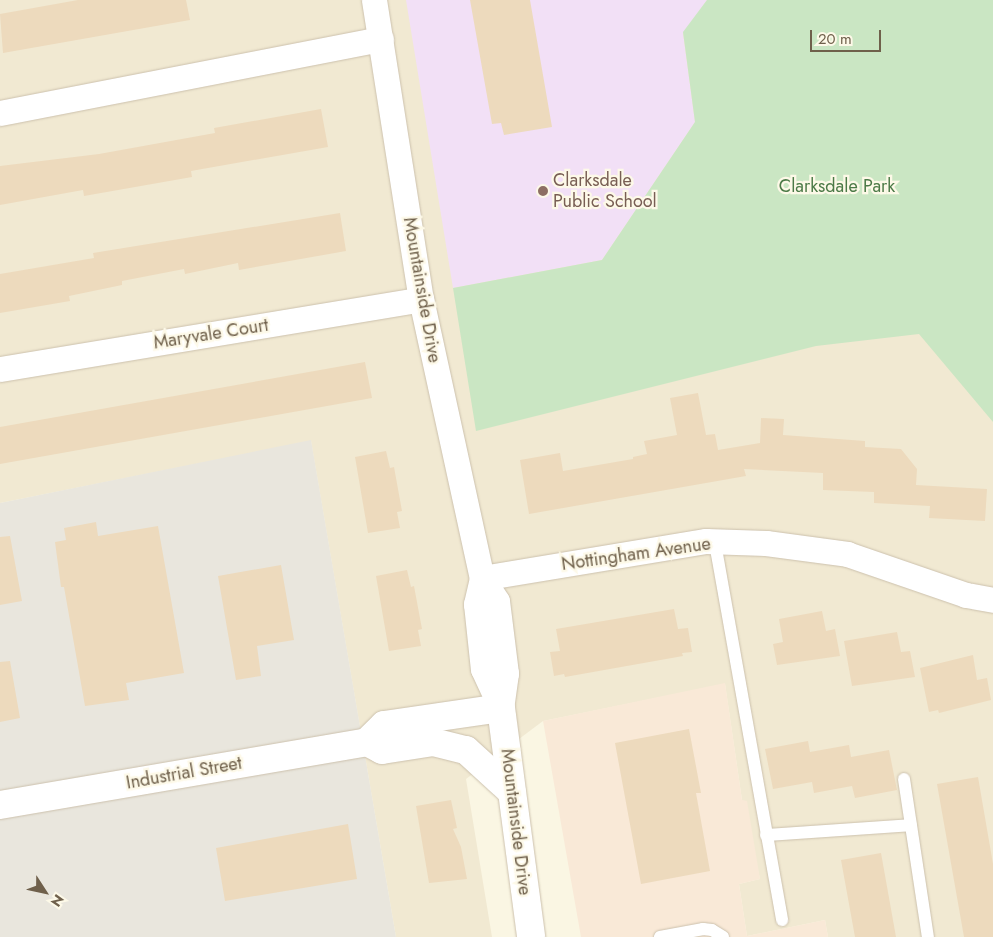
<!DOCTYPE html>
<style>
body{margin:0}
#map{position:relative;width:993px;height:937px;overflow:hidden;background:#faf6e3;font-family:Jost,sans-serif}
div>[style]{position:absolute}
.residential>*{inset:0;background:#f1e9d2}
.commercial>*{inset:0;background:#f9e9d7}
.industrial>*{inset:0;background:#e9e6dd}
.education>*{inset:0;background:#f2e0f6}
.green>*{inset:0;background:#cae6c3}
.building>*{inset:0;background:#eddabd}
.roads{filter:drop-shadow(0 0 1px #ccc1ad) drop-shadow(0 0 1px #ccc1ad)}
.lane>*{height:12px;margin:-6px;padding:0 6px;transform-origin:6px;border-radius:6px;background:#fff}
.street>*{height:25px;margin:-12.5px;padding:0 12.5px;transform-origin:12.5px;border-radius:12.5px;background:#fff}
.secondary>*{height:28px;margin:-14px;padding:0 14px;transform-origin:14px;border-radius:14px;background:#fff}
.dots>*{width:14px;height:14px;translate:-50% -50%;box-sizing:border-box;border:2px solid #fdf9e8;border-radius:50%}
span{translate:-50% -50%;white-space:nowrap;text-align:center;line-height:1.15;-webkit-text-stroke:4.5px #fdf9e8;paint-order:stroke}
.education-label{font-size:18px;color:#785e54}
.left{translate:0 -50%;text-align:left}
.park-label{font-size:18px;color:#4c7a47}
.street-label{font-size:18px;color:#6f604b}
.north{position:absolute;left:20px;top:867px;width:50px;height:50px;-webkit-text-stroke:4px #fdf9e8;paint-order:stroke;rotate:125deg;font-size:14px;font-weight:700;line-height:20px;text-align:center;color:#6f604b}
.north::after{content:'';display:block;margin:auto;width:18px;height:22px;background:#6f604b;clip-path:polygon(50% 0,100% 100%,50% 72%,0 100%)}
.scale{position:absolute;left:810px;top:30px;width:71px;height:22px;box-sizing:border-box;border:2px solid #6f604b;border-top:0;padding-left:6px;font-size:15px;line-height:18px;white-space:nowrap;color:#6f604b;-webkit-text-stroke:4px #fdf9e8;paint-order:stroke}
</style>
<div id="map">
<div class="residential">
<div style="clip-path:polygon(0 0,993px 0,993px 937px,828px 937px,825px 920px,747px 936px,739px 884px,760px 879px,742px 800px,725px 684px,543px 721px,466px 779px,492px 937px,396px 937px,311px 441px,0 503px)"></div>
</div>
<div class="commercial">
<div style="clip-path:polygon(725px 683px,742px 800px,747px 801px,760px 879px,739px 884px,747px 936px,825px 920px,828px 937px,581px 937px,543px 721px)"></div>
</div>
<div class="industrial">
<div style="clip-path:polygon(311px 440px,396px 937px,0 937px,0 503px)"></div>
</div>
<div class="education">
<div style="clip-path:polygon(406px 0,707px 0,683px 33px,695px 122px,602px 260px,453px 288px)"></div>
</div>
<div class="green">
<div style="clip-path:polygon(707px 0,993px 0,993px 422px,919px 334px,816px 346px,476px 431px,453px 288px,602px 260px,695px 122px,683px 32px)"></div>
</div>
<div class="building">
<div style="clip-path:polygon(78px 0,186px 0,190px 20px,3px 53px,0 14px)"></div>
<div style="clip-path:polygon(470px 0,530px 0,552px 127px,504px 135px,501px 123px,492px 124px)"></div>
<div style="clip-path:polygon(321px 109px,328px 147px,191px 171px,192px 177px,84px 196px,83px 190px,0 205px,0 166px,99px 154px,215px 133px,214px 128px)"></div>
<div style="clip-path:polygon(340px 213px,346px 251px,239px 270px,238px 263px,185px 274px,184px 269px,122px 281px,122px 285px,69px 296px,70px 301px,0 313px,0 274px,94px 258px,93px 253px)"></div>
<div style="clip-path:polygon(365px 362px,372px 398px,0 464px,0 427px)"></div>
<div style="clip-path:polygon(698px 393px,706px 435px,715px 434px,718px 450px,760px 443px,761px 418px,784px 419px,783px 435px,865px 441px,865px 447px,901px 449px,917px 469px,916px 485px,987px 489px,985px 521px,929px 518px,930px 506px,874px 503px,874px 492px,823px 490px,823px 473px,744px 469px,746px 476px,529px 514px,520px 460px,560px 453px,563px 471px,633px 459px,633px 457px,647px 454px,644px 441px,677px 435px,670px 398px)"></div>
<div style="clip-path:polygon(386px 451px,390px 468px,394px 467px,402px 511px,397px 512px,400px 528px,368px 533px,355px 457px)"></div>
<div style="clip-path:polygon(96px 522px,98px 536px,158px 526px,184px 673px,126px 683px,129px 700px,85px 706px,64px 587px,61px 587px,55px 542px,66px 540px,64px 528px)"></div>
<div style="clip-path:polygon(10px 536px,22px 601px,0 605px,0 537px)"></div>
<div style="clip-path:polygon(281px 565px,294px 640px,257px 646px,261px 676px,236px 680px,218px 576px)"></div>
<div style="clip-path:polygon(407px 570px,411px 587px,414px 586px,422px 629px,418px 630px,421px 646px,389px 651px,376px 576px)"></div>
<div style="clip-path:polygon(674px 609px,678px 629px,688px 628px,692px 652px,682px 653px,683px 656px,565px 677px,564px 674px,554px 676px,550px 652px,560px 651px,556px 629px)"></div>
<div style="clip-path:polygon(822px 611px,826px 631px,835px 629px,840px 656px,777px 665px,773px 644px,783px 642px,779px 619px)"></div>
<div style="clip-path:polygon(897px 632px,901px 652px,910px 651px,915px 677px,852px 686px,844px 641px)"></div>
<div style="clip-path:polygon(973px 655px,977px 680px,987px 678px,991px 700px,939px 713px,938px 710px,929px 712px,920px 668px)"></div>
<div style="clip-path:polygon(10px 661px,20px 718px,0 722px,0 662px)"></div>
<div style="clip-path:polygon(689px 729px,701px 793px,696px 793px,710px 871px,641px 884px,615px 743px)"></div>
<div style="clip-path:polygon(808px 741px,810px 752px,849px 745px,851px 757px,889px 750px,897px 790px,855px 798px,852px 786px,814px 793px,812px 782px,773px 789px,765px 749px)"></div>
<div style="clip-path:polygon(978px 777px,993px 864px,993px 937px,964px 937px,937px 784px)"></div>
<div style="clip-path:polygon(451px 800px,457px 828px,453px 829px,461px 847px,467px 879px,429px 883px,416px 806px)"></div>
<div style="clip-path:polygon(348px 824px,357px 879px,225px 901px,216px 848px)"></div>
<div style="clip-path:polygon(881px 853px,896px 937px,855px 937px,841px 860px)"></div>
</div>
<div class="roads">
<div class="lane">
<div style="left:715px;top:543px;width:383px;rotate:79.9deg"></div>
<div style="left:904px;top:779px;width:160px;rotate:81.4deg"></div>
<div style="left:766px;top:835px;width:145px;rotate:-3.9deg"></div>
<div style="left:660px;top:937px;width:44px;rotate:-10.5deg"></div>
<div style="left:703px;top:929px;width:9px;rotate:6deg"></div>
<div style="left:712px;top:930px;width:13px;rotate:32deg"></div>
</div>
<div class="street">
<div style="left:374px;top:0;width:303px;rotate:81.1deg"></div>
<div style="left:421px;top:299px;width:286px;rotate:77.7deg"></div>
<div style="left:482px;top:578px;width:27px;rotate:57deg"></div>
<div style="left:497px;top:601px;width:73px;rotate:82.9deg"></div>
<div style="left:506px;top:673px;width:35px;rotate:98deg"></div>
<div style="left:0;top:113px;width:388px;rotate:-11deg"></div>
<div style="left:0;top:369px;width:427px;rotate:-9.4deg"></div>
<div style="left:482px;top:578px;width:227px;rotate:-9.4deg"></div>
<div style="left:706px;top:541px;width:60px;rotate:1.9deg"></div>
<div style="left:766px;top:543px;width:82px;rotate:7.7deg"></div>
<div style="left:847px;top:554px;width:126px;rotate:19deg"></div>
<div style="left:966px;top:595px;width:27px;rotate:10deg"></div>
<div style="left:482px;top:578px;width:27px;rotate:103deg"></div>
<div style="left:476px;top:604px;width:65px;rotate:83.9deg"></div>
<div style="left:483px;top:669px;width:43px;rotate:65.2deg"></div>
</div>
<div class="secondary">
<div style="left:367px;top:742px;width:17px;rotate:28deg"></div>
<div style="left:382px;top:750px;width:52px;rotate:-8.9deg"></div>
<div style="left:433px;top:742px;width:34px;rotate:14deg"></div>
<div style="left:466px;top:750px;width:62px;rotate:42.4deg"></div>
<div style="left:0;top:805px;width:372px;rotate:-9.7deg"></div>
<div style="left:367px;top:742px;width:24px;rotate:-45deg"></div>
<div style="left:384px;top:725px;width:118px;rotate:-8.3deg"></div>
<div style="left:501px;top:708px;width:231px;rotate:82.5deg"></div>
</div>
</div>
<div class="dots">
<div style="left:543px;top:191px;background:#8d6e63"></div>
</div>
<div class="education-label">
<span class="left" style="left:553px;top:191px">Clarksdale<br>Public School</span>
</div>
<div class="park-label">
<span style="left:837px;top:186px">Clarksdale Park</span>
</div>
<div class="street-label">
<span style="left:422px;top:290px;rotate:80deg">Mountainside Drive</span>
<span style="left:211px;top:334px;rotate:-9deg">Maryvale Court</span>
<span style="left:636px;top:554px;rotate:-8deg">Nottingham Avenue</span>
<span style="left:184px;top:773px;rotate:-10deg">Industrial Street</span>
<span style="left:516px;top:822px;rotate:83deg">Mountainside Drive</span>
</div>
<div class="north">N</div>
<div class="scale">20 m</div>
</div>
